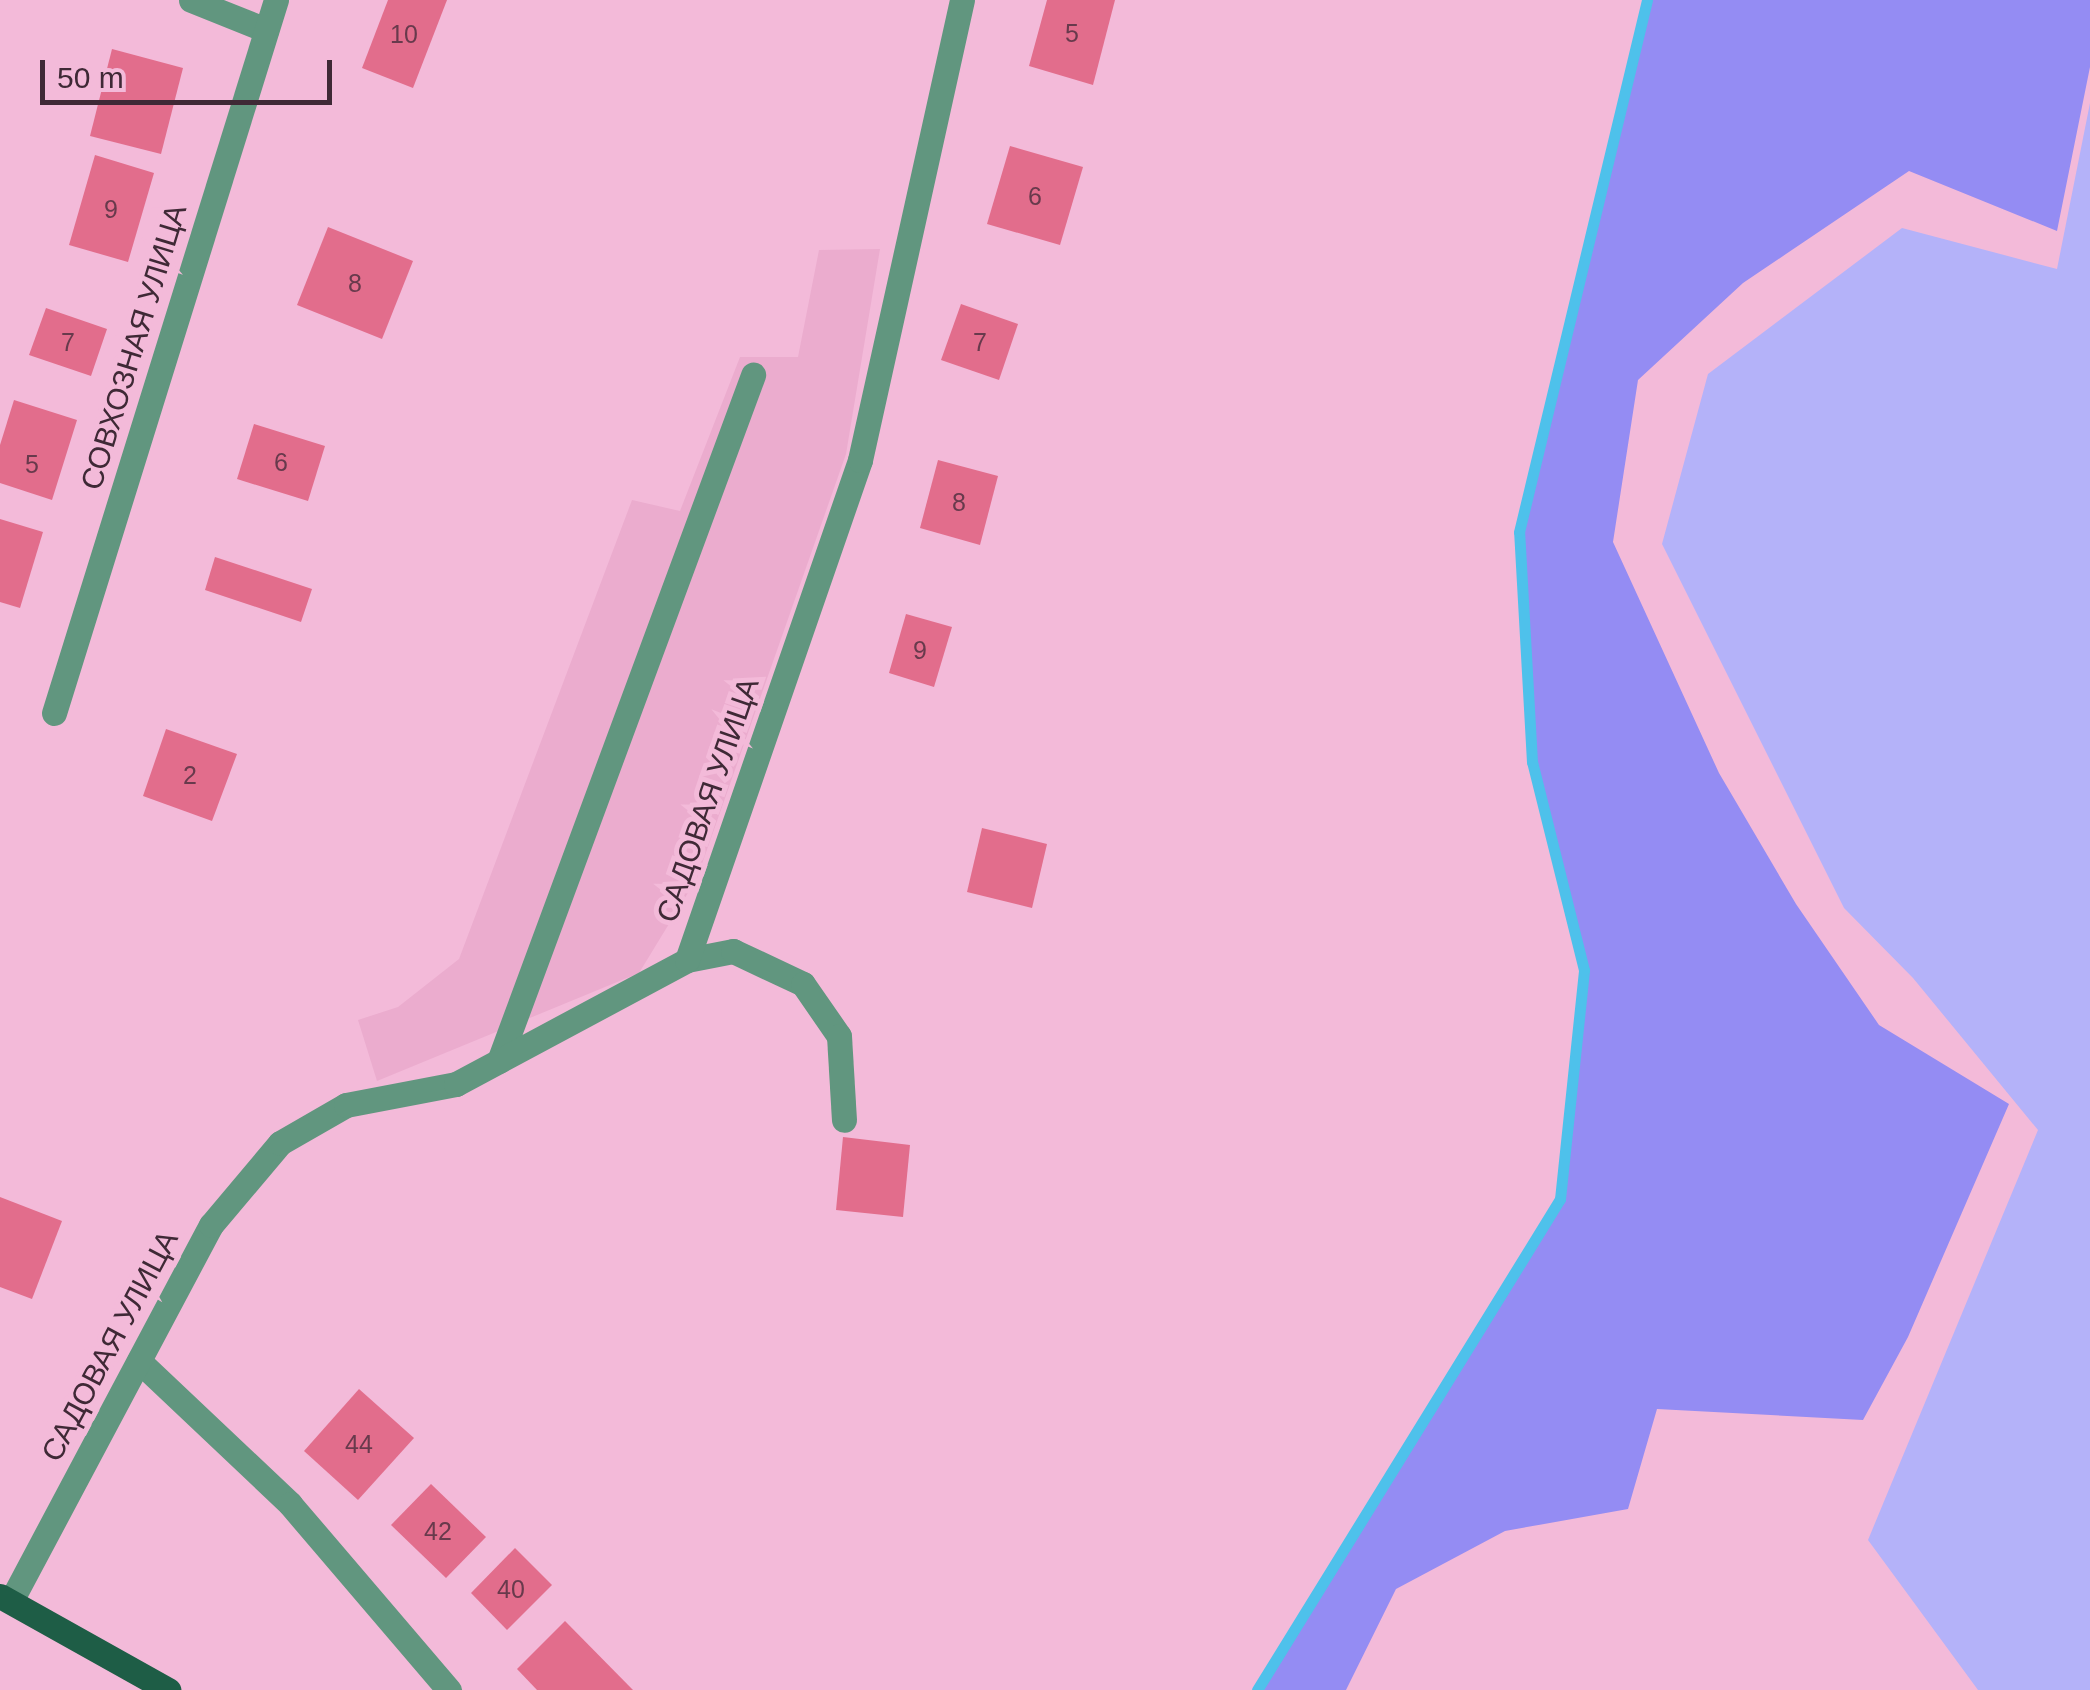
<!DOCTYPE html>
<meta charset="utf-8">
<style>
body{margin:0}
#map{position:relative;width:2090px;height:1690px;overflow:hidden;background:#f3bad9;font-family:Helvetica,sans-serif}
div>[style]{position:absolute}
.built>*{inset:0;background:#ebacce}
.green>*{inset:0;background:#b4b2f9}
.forest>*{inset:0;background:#948cf3}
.stream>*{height:11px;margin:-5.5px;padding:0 5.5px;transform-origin:5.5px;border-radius:5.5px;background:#4ec1eb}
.building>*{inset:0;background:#e26d8c}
.minor>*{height:25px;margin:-12.5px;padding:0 12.5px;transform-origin:12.5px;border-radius:12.5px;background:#61967f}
.major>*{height:25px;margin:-12.5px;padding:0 12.5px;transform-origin:12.5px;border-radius:12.5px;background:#1e5d46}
span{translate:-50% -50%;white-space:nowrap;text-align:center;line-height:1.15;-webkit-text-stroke:10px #f3bad9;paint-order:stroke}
.number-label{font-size:25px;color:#683a4c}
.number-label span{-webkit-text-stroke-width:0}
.street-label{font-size:30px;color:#3f2936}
.scale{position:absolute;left:40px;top:60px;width:292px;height:45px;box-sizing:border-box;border:5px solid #3f2936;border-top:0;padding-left:12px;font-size:30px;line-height:35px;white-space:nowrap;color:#3f2936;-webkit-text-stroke:8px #f3bad9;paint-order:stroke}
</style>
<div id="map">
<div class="built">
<div style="clip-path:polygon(880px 249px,846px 454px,697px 878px,639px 973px,377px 1081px,358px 1020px,398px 1007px,459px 959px,632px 500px,680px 511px,740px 357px,798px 357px,819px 250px)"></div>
</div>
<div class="green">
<div style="clip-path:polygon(2090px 103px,2090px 1690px,1978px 1690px,1868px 1540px,2038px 1130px,1913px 978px,1844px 908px,1662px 544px,1708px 374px,1902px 228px,2057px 269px)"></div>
</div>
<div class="forest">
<div style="clip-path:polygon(1647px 0,2090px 0,2090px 67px,2057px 231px,1909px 171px,1743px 283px,1638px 380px,1613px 542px,1719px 773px,1796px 904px,1879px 1025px,2009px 1104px,1908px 1337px,1863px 1420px,1657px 1409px,1628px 1509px,1505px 1531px,1396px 1589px,1346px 1690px,1257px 1690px,1560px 1199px,1584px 970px,1532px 762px,1519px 532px)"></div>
</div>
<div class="stream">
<div style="left:1257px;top:1690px;width:577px;rotate:-58.32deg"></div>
<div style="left:1560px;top:1199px;width:230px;rotate:-84deg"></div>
<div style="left:1584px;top:970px;width:214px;rotate:-104deg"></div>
<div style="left:1532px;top:762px;width:230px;rotate:-93.2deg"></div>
<div style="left:1519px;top:532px;width:547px;rotate:-76.47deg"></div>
</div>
<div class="building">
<div style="clip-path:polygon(388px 0,447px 0,413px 88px,362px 68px)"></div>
<div style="clip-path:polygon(1047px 0,1115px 0,1093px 85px,1029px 66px)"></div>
<div style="clip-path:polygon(112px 49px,183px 68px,161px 154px,90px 136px)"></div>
<div style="clip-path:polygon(1010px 146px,1083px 167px,1060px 245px,987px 224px)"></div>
<div style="clip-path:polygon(95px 155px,154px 173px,128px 262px,69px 245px)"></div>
<div style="clip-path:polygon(328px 227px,413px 261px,382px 339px,297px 305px)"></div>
<div style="clip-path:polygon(961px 304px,1018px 324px,999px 380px,941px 360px)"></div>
<div style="clip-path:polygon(46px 308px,107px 329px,91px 376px,29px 355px)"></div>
<div style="clip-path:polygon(14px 400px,77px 420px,52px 500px,0 483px,0 445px)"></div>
<div style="clip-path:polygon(254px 424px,325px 446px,308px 501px,237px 479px)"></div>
<div style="clip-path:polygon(938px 460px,998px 476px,980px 545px,920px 528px)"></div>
<div style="clip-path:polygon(0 519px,43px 532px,20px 608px,0 602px)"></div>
<div style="clip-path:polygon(215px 557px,312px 589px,301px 622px,205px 590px)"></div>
<div style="clip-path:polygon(906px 614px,952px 627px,934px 687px,889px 673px)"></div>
<div style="clip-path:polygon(166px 729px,237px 754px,212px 821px,143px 796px)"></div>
<div style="clip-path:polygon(982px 828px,1047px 844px,1032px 908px,967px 892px)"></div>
<div style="clip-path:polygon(843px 1137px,910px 1145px,903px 1217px,836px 1210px)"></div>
<div style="clip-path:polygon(0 1197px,62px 1221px,32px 1299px,0 1287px)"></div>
<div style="clip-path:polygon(359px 1389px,414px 1438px,358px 1500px,304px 1451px)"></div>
<div style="clip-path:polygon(431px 1484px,486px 1537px,446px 1578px,391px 1525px)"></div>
<div style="clip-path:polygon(515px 1548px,552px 1585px,507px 1630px,471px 1593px)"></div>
<div style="clip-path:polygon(565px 1621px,633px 1690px,537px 1690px,517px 1669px)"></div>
</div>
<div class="minor">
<div style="left:191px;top:0;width:81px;rotate:21.8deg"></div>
<div style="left:54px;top:713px;width:747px;rotate:-72.71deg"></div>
<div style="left:687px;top:960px;width:47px;rotate:-11.1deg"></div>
<div style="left:733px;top:951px;width:77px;rotate:25.2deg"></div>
<div style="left:803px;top:984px;width:63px;rotate:55.3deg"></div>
<div style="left:839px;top:1036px;width:84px;rotate:86.6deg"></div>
<div style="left:499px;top:1061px;width:732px;rotate:-69.68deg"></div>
<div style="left:139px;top:1361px;width:208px;rotate:43.4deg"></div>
<div style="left:290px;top:1504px;width:245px;rotate:49.5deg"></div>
<div style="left:11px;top:1601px;width:426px;rotate:-62deg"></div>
<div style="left:211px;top:1225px;width:107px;rotate:-49.9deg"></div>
<div style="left:280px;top:1143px;width:76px;rotate:-29.9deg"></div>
<div style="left:346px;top:1105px;width:112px;rotate:-10.8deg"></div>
<div style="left:456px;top:1084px;width:262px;rotate:-28.2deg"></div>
<div style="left:687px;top:960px;width:529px;rotate:-70.91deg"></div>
<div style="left:860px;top:460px;width:471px;rotate:-77.5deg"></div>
</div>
<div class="major">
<div style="left:0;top:1596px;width:193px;rotate:29.2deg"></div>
</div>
<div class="number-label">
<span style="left:1072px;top:33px">5</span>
<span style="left:404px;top:34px">10</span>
<span style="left:1035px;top:196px">6</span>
<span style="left:111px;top:209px">9</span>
<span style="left:355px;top:283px">8</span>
<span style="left:68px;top:342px">7</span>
<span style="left:980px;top:342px">7</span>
<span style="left:281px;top:462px">6</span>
<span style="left:32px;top:464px">5</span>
<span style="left:959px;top:502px">8</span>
<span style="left:920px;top:650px">9</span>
<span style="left:190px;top:775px">2</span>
<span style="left:359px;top:1444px">44</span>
<span style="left:438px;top:1531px">42</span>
<span style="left:511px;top:1589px">40</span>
</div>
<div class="street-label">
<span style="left:134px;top:347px;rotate:-73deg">СОВХОЗНАЯ УЛИЦА</span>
<span style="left:708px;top:800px;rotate:-71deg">САДОВАЯ УЛИЦА</span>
<span style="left:110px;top:1346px;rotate:-62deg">САДОВАЯ УЛИЦА</span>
</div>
<div class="scale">50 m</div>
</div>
